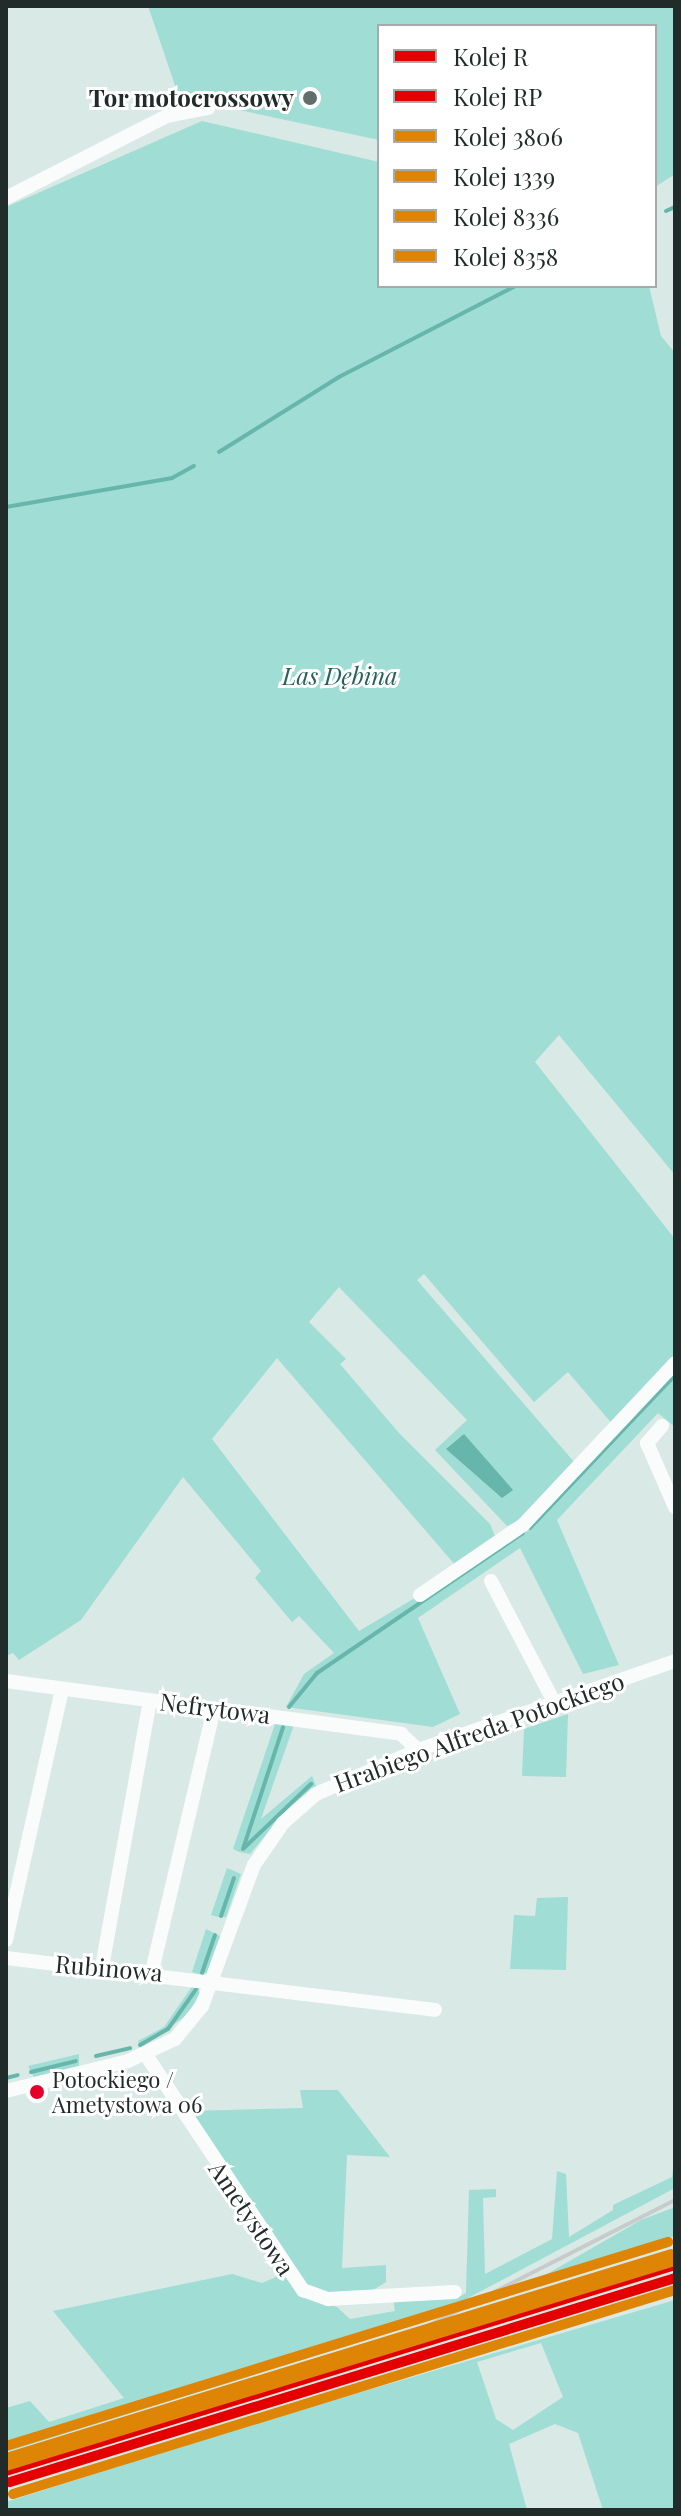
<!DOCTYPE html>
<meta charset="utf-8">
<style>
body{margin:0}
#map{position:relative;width:681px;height:2516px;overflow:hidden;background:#d9e9e6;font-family:"Playfair Display",serif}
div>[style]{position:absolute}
.green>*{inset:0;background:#a0ddd4}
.water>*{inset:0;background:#66b6ac}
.stream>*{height:4px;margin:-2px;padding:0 2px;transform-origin:2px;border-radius:2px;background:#66b6ac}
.minor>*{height:14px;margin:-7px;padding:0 7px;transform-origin:7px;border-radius:7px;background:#f9fcfb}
.rail>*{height:4px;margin:-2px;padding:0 2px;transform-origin:2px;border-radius:2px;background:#c7cccb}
.rail-1>*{height:10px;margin:-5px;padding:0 5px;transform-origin:5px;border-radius:5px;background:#e50000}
.rail-2>*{height:10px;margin:-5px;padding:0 5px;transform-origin:5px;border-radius:5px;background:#e50000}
.rail-3>*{height:10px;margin:-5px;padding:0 5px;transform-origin:5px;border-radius:5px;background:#de8506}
.rail-4>*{height:10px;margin:-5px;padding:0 5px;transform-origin:5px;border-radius:5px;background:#de8506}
.rail-5>*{height:10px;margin:-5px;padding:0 5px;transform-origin:5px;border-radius:5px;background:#de8506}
.rail-6>*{height:10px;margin:-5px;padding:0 5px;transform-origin:5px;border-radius:5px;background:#de8506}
.dots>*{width:22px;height:22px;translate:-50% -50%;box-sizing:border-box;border:4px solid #fff;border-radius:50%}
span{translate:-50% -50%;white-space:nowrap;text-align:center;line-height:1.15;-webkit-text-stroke:6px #fff;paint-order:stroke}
.bus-label{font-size:22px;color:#212b29}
.left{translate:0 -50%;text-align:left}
.poi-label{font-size:24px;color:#212b29;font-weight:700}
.right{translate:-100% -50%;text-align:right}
.park-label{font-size:24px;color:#28615a;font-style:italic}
.street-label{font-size:24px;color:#212b29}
.frame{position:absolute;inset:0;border:8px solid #212b29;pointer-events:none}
.legend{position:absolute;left:377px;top:24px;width:280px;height:264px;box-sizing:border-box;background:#fff;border:2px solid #a6aaa9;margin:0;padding:10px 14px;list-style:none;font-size:24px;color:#212b29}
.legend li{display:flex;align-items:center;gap:16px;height:40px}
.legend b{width:40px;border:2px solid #a6aaa9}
</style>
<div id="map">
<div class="green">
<div style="clip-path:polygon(148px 6px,675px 6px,675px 174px,655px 187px,655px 26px,379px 26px,379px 140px,179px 97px)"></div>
<div style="clip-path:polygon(202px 121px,379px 162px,379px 286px,649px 286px,661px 336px,675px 353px,675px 1175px,559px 1035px,535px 1062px,675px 1239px,675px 1354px,614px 1426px,568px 1372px,534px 1402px,424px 1274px,417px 1280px,575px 1463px,521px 1520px,507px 1526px,435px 1450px,467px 1420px,339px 1287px,309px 1322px,346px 1359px,340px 1364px,399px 1433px,490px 1524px,495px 1536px,456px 1566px,277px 1358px,212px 1439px,359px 1631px,481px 1559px,628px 1427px,675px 1369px,675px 1427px,658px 1413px,557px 1520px,619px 1665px,583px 1674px,520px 1548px,418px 1618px,460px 1714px,433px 1727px,286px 1707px,304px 1674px,334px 1653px,299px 1616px,292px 1622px,255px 1578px,261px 1571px,183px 1477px,81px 1620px,19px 1660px,13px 1653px,6px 1656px,6px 207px)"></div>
<div style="clip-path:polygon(568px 1714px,566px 1777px,522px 1776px,524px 1729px)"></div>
<div style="clip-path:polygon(276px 1721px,295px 1722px,261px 1819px,312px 1776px,316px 1786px,290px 1806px,250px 1854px,239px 1852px,233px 1849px)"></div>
<div style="clip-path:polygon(227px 1868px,241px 1874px,226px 1917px,218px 1917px,211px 1915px)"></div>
<div style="clip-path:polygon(568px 1897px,566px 1970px,510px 1969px,514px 1915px,535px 1916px,537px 1898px)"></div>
<div style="clip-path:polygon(206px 1929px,220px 1936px,207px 1973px,199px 1974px,192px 1972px)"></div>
<div style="clip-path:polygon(193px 1985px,200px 1993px,187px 2015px,140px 2048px,138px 2041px,164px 2027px)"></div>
<div style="clip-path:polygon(79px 2054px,79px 2066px,34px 2077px,28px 2066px)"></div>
<div style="clip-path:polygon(300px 2090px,338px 2090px,390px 2157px,347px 2155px,342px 2268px,386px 2265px,386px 2282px,370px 2292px,328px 2296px,306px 2286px,188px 2111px,303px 2108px)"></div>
<div style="clip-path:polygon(675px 2152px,675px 2188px,421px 2323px,6px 2452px,6px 2408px,30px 2401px,49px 2422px,124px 2398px,53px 2311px,232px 2274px,262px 2283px,283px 2274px,301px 2297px,337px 2307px,350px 2319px,395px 2311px,393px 2298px,461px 2296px,466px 2293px,469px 2190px,496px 2189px,496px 2197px,483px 2198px,485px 2274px,552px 2239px,557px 2171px,566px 2174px,569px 2237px,613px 2210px,613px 2205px,672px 2177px)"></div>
<div style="clip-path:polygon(675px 2207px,675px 2236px,526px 2286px,641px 2220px)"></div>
<div style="clip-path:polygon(evenodd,675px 2300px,675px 2510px,603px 2510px,578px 2433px,555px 2424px,509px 2444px,527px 2510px,6px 2510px,6px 2502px,276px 2417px,675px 2300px,541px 2343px,563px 2397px,513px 2430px,496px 2419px,477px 2362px,541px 2343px)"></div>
</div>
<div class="water">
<div style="clip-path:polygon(464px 1434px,513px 1490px,502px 1498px,446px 1449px)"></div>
</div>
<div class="stream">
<div style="left:666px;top:211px;width:10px;rotate:-24deg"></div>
<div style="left:219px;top:452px;width:142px;rotate:-32deg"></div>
<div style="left:339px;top:377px;width:198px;rotate:-27.3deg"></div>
<div style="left:6px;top:507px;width:169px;rotate:-9.9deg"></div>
<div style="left:172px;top:478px;width:25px;rotate:-29deg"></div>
<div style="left:530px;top:1528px;width:211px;rotate:-46.5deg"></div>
<div style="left:289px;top:1707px;width:44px;rotate:-50.5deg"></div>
<div style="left:317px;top:1673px;width:249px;rotate:-34.2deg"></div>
<div style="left:244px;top:1848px;width:93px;rotate:-43.7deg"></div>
<div style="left:243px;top:1849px;width:128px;rotate:-71.8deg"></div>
<div style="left:221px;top:1916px;width:40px;rotate:-71.1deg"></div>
<div style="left:202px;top:1973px;width:40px;rotate:-71.1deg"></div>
<div style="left:140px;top:2045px;width:32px;rotate:-30deg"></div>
<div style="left:168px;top:2029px;width:50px;rotate:-54.7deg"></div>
<div style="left:96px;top:2056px;width:35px;rotate:-13deg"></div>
<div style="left:31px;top:2072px;width:46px;rotate:-13.7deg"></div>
<div style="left:6px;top:2078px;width:12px;rotate:-14deg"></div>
</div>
<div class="minor">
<div style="left:6px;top:198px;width:181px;rotate:-27deg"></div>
<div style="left:167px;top:116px;width:42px;rotate:-11deg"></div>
<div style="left:662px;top:1426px;width:23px;rotate:131deg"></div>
<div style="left:647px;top:1443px;width:70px;rotate:66.4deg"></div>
<div style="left:491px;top:1581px;width:136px;rotate:62.5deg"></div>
<div style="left:420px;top:1595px;width:125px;rotate:-34.2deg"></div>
<div style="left:523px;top:1525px;width:222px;rotate:-46.8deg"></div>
<div style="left:6px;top:1681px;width:399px;rotate:7.6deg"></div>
<div style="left:401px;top:1734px;width:23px;rotate:43deg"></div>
<div style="left:6px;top:1940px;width:257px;rotate:-77.4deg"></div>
<div style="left:6px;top:1958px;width:432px;rotate:6.9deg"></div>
<div style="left:102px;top:1967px;width:271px;rotate:-79.8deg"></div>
<div style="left:152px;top:1971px;width:270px;rotate:-76.7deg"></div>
<div style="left:146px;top:2055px;width:283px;rotate:56.3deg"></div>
<div style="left:303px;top:2290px;width:27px;rotate:20deg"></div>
<div style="left:328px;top:2299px;width:127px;rotate:-3.2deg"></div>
<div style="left:6px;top:2091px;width:126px;rotate:-13.8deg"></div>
<div style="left:128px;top:2061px;width:52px;rotate:-25.1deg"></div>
<div style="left:175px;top:2039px;width:43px;rotate:-50.7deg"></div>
<div style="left:202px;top:2006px;width:150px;rotate:-69.8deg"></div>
<div style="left:254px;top:1865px;width:51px;rotate:-55.4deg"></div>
<div style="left:283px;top:1823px;width:44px;rotate:-41.3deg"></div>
<div style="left:316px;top:1794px;width:111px;rotate:-23.3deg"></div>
<div style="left:418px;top:1750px;width:272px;rotate:-19.1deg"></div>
</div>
<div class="rail">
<div style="left:6px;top:2459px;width:427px;rotate:-17.2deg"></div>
<div style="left:414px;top:2333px;width:293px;rotate:-27deg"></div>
</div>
<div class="rail-1">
<div style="left:6px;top:2471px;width:700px;rotate:-17.11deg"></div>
</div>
<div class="rail-2">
<div style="left:10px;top:2482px;width:696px;rotate:-17.05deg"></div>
</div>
<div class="rail-3">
<div style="left:6px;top:2458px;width:696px;rotate:-17.05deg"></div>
</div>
<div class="rail-4">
<div style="left:13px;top:2494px;width:693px;rotate:-17.13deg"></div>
</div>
<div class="rail-5">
<div style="left:6px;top:2446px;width:693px;rotate:-17.13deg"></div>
</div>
<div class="rail-6">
<div style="left:6px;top:2466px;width:696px;rotate:-17.05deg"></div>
</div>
<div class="dots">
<div style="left:310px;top:98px;background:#616e6b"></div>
<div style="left:37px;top:2092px;background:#e4002b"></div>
</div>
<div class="bus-label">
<span class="left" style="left:52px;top:2092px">Potockiego /<br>Ametystowa 06</span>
</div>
<div class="poi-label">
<span class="right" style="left:294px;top:98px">Tor motocrossowy</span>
</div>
<div class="park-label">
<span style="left:340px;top:676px">Las Dębina</span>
</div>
<div class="street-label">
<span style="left:215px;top:1708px;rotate:7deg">Nefrytowa</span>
<span style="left:479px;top:1732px;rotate:-20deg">Hrabiego Alfreda Potockiego</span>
<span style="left:109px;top:1968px;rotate:5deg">Rubinowa</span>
<span style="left:252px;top:2218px;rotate:56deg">Ametystowa</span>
</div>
<div class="frame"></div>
<ul class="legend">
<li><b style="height:10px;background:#e50000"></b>Kolej R</li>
<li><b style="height:10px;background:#e50000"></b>Kolej RP</li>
<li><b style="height:10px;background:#de8506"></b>Kolej 3806</li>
<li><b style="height:10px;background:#de8506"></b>Kolej 1339</li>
<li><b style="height:10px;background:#de8506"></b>Kolej 8336</li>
<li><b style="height:10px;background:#de8506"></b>Kolej 8358</li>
</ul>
</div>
